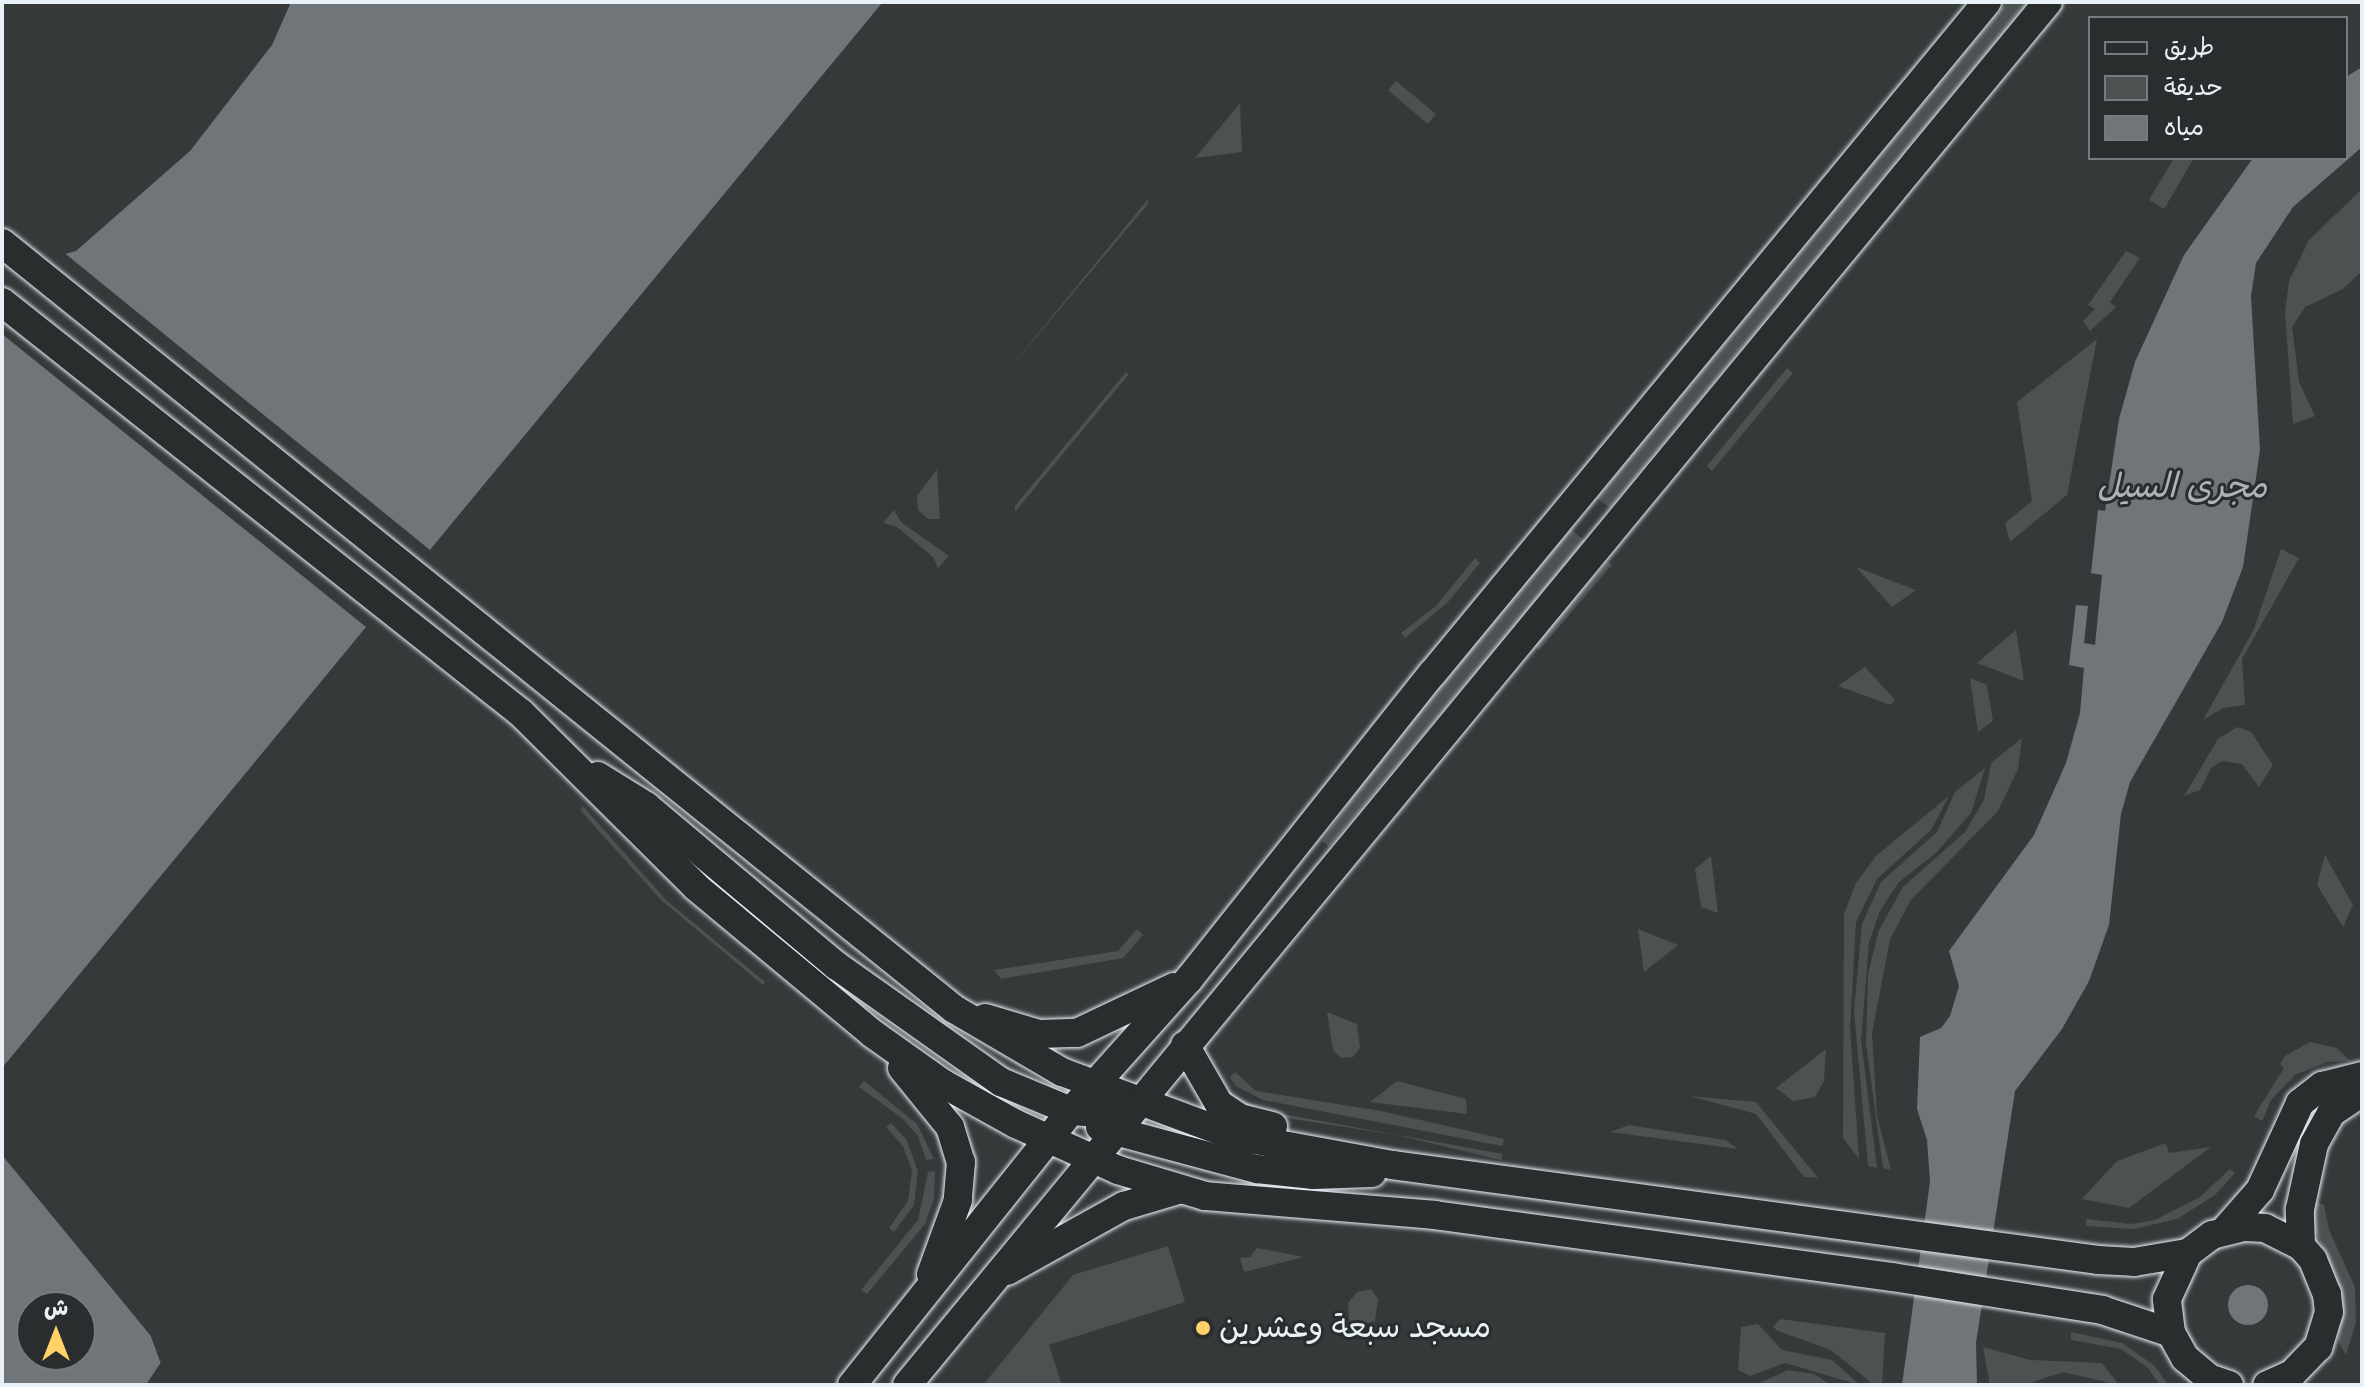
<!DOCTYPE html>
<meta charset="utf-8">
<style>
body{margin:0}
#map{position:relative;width:2364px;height:1387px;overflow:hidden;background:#35393a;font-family:Mynerve,"Playpen Sans Arabic",sans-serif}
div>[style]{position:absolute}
.green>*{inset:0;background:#4d5152}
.water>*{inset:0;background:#707579}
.round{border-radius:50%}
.pier>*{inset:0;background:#35393a}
.roads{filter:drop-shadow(0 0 2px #e8f1f8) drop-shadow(0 0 2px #e8f1f8)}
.minor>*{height:28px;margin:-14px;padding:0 14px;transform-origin:14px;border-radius:14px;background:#2a2d2e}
.dots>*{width:22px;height:22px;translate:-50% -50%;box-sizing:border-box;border:4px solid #2a2d2e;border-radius:50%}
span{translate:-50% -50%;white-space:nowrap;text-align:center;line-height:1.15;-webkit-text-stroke:6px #2a2d2e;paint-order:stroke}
.poi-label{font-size:32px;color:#e8f1f8}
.left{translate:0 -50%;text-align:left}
.water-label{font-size:34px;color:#acb3b8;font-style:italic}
.frame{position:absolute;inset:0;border:4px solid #e8f1f8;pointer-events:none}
.legend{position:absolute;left:2088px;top:16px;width:260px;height:144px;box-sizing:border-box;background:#2a2d2e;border:2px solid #767b7f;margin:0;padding:10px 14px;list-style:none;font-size:24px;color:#e8f1f8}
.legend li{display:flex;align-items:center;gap:16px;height:40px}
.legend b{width:40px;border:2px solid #767b7f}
.north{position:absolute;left:16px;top:1291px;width:80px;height:80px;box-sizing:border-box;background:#2a2d2e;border:2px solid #767b7f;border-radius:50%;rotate:0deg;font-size:22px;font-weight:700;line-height:32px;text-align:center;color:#e8f1f8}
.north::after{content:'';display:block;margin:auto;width:28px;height:36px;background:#ffd166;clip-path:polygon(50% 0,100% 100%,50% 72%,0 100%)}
</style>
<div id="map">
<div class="green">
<div style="clip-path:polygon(2007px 2px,2028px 2px,1610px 508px,1597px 498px)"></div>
<div style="clip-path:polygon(1396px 81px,1436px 114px,1428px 124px,1388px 90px)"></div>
<div style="clip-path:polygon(1240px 103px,1242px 152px,1195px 158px)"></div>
<div style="clip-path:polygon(2174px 158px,2194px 158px,2164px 209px,2149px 200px)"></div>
<div style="clip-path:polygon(2362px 189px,2362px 271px,2343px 289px,2305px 307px,2292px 327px,2299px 382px,2315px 416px,2293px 424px,2285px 312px,2289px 281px,2309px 240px)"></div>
<div style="clip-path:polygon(1148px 199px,1148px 204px,1005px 374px)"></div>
<div style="clip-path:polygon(2126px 251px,2140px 258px,2110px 302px,2116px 307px,2090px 331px,2083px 321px,2095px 309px,2088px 305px)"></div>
<div style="clip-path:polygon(2097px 339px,2067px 495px,2010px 542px,2005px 523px,2032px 501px,2017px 402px)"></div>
<div style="clip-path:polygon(1787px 368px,1793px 373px,1712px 471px,1707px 466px)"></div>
<div style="clip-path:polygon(1126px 372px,1129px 374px,1015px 512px,1015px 506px)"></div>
<div style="clip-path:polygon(937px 469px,940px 519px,928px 519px,918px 510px,917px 496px)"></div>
<div style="clip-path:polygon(894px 510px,901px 522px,949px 556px,938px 568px,933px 557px,897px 527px,883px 523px)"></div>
<div style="clip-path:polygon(1571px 529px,1585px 541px,1329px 847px,1322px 841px,1384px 753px)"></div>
<div style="clip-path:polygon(2281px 549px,2299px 558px,2242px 659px,2245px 705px,2223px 708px,2203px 720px,2254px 629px)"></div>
<div style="clip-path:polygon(1475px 558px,1480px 563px,1448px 602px,1405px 638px,1401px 633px,1436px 606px)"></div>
<div style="clip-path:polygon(1608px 561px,1612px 565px,1539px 650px,1534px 645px)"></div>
<div style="clip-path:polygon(1856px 567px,1916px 590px,1892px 607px)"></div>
<div style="clip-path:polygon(2016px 630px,2024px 681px,1977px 663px)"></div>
<div style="clip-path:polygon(1865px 667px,1895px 700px,1891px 705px,1838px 686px)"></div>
<div style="clip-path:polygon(1970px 678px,1987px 685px,1993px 721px,1978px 732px)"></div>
<div style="clip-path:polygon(2237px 727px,2251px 732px,2273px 765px,2259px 787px,2242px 764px,2222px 761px,2211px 768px,2200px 790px,2184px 796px,2218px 739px)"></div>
<div style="clip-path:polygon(2022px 738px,2018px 769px,1998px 811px,1911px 900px,1890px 939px,1872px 1034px,1877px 1116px,1891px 1170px,1883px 1168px,1866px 1044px,1868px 973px,1879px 930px,1903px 887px,1965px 832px,1984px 800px,1991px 763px)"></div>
<div style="clip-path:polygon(1985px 768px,1971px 813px,1937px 852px,1898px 883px,1880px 911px,1869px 942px,1861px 1040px,1877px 1168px,1868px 1166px,1854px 1011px,1862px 924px,1881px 882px,1937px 832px,1955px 792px)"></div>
<div style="clip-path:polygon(1949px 796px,1931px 830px,1877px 879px,1856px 922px,1850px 1028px,1859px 1159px,1843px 1138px,1844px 914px,1856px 883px,1876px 856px)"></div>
<div style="clip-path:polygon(583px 806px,666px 900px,765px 982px,763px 985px,661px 900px,580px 810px)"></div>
<div style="clip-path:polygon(2325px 855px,2353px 905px,2343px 927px,2317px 885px)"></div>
<div style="clip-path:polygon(1711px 856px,1718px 913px,1701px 907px,1695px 869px)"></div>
<div style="clip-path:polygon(1137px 929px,1143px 935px,1123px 958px,1001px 979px,994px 970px,1118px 951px)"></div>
<div style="clip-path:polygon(1638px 929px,1678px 945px,1644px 972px)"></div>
<div style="clip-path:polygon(1327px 1012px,1357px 1024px,1360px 1048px,1353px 1057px,1341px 1058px,1333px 1050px)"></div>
<div style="clip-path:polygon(2310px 1042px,2337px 1048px,2350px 1061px,2327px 1062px,2295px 1075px,2271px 1100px,2262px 1121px,2254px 1116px,2284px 1068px,2280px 1064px,2285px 1056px)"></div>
<div style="clip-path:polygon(1826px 1049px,1824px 1081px,1815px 1097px,1793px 1101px,1776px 1088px)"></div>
<div style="clip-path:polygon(1235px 1072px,1256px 1091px,1381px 1111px,1504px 1139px,1502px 1146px,1263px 1100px,1236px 1086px,1230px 1077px)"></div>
<div style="clip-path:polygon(864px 1081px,917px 1124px,934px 1159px,926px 1160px,918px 1136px,902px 1118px,859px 1087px)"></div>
<div style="clip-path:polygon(1397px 1081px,1466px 1099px,1467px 1114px,1370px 1102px)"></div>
<div style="clip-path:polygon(1225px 1089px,1261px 1110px,1503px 1154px,1501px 1160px,1397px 1135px,1260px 1114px,1230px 1099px)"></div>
<div style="clip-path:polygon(1690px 1096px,1756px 1102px,1818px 1178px,1804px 1177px,1756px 1114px)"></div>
<div style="clip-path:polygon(891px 1123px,906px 1139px,918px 1171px,914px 1205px,894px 1232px,889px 1228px,908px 1201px,912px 1170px,903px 1146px,886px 1127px)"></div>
<div style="clip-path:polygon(1629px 1125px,1725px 1140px,1738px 1149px,1610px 1132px)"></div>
<div style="clip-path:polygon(2166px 1143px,2169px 1153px,2211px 1147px,2129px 1208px,2082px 1199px,2117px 1161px)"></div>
<div style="clip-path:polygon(2230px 1169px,2235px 1173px,2215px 1195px,2177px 1219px,2134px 1229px,2086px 1226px,2086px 1219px,2131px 1224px,2155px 1220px,2200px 1197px)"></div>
<div style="clip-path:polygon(935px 1171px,934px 1199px,925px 1224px,867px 1294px,861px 1290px,918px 1220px,928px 1172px)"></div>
<div style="clip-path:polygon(2313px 1201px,2324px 1205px,2329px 1230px,2355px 1287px,2356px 1322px,2346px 1355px,2338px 1341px,2341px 1289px,2314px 1228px)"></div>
<div style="clip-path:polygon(1168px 1246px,1185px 1302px,1049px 1345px,1062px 1385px,983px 1385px,1073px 1275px)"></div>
<div style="clip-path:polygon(1257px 1248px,1304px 1257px,1244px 1272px,1240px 1258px,1250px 1257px)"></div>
<div style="clip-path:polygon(1371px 1289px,1378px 1299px,1375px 1321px,1350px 1329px,1348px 1303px,1357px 1292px)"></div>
<div style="clip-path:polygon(1780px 1319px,1885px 1333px,1882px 1385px,1874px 1385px,1831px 1350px,1778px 1331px,1773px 1327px)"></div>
<div style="clip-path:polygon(1758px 1324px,1782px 1350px,1832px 1360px,1860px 1385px,1785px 1363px,1750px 1376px,1738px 1370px,1741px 1327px)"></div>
<div style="clip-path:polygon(2071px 1332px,2122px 1343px,2155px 1366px,2168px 1385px,2160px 1385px,2147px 1367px,2121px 1349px,2071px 1340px)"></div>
<div style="clip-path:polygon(1983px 1347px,2030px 1360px,2102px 1363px,2119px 1385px,2063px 1372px,2024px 1385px,1990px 1385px)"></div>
<div style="clip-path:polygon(1788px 1370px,1814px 1374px,1831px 1385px,1755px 1385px)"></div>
</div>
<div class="water">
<div style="clip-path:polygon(291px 2px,883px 2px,2px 1068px,2px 271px,76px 251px,190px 151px,272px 45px)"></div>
<div style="clip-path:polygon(2362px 67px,2362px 147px,2293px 207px,2256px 263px,2251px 296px,2260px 450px,2243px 567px,2222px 622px,2130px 782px,2121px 814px,2109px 925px,2089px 981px,2062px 1029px,2015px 1091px,1976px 1343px,1977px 1385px,1902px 1385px,1930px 1182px,1927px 1140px,1917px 1109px,1920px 1037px,1941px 1028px,1950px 1016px,1959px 986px,1949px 951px,2034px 835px,2066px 763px,2080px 713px,2084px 668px,2069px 665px,2076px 605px,2088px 606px,2084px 643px,2095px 645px,2102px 575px,2091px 573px,2098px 510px,2105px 511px,2119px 419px,2135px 362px,2184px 255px,2253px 158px,2346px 158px,2346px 77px)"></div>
<div style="clip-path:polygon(evenodd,2px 1155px,151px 1336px,161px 1362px,146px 1385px,2px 1385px,2px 1155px,32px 1307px,80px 1307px,80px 1355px,32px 1355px,32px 1307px)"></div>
<div class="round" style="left:2228px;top:1285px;width:40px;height:40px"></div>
</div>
<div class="pier">
<div style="clip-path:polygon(883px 2px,886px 5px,2px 1072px,366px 627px,2px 334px,2px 267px,62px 251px,430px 550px)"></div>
<div style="clip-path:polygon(2px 1151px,154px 1334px,162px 1367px,151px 1336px)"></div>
</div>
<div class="roads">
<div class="minor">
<div style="left:2px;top:243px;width:1222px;rotate:38.82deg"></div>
<div style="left:954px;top:1009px;width:125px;rotate:30.3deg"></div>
<div style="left:1062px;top:1072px;width:184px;rotate:20.4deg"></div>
<div style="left:1234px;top:1136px;width:161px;rotate:10.4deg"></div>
<div style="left:1392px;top:1165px;width:712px;rotate:7.66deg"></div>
<div style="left:2098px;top:1260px;width:36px;rotate:3deg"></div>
<div style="left:2134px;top:1262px;width:55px;rotate:-9.5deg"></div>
<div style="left:2px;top:302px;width:662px;rotate:38.38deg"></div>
<div style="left:521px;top:713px;width:247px;rotate:44.8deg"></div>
<div style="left:696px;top:887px;width:230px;rotate:39.7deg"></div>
<div style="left:873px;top:1034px;width:85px;rotate:35.4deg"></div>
<div style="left:942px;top:1083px;width:85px;rotate:29deg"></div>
<div style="left:1016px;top:1124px;width:112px;rotate:24.3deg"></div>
<div style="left:1118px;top:1170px;width:91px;rotate:16.6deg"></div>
<div style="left:1205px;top:1196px;width:230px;rotate:4.7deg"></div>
<div style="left:1434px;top:1215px;width:462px;rotate:7.7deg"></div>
<div style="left:1892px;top:1277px;width:213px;rotate:8.9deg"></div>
<div style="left:2102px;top:1310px;width:73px;rotate:18.4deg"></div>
<div style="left:598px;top:776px;width:57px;rotate:32deg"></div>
<div style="left:646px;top:806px;width:249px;rotate:40deg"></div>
<div style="left:837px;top:966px;width:201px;rotate:35.3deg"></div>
<div style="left:1001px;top:1082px;width:76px;rotate:22.5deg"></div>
<div style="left:1071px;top:1111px;width:28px;rotate:4deg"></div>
<div style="left:1099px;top:1113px;width:41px;rotate:-15.8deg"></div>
<div style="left:985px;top:1018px;width:56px;rotate:16.5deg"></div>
<div style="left:1039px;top:1034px;width:38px;rotate:-2deg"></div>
<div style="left:1077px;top:1033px;width:107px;rotate:-25.4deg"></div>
<div style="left:1185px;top:1045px;width:68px;rotate:60deg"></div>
<div style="left:1219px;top:1104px;width:25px;rotate:34deg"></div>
<div style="left:1240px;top:1118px;width:34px;rotate:14deg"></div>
<div style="left:902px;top:1068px;width:76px;rotate:50.9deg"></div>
<div style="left:950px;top:1127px;width:37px;rotate:73deg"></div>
<div style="left:961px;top:1162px;width:38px;rotate:95deg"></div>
<div style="left:958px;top:1200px;width:79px;rotate:110deg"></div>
<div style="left:1100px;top:1127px;width:163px;rotate:15deg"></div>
<div style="left:1257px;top:1169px;width:57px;rotate:6deg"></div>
<div style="left:1314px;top:1175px;width:58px;rotate:-2deg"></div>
<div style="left:2225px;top:1230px;width:53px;rotate:-48.8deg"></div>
<div style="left:2260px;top:1190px;width:96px;rotate:-65.3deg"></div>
<div style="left:2300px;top:1103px;width:28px;rotate:-38deg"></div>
<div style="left:2322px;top:1086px;width:41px;rotate:-14deg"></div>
<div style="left:2301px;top:1246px;width:37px;rotate:-92deg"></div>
<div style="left:2300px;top:1209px;width:66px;rotate:-77.8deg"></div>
<div style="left:2314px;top:1144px;width:35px;rotate:-61deg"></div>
<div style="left:2331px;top:1113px;width:37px;rotate:-34deg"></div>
<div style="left:1007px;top:1271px;width:134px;rotate:-29.1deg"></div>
<div style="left:1124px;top:1206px;width:56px;rotate:-16.5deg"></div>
<div style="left:852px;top:1385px;width:351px;rotate:-51.4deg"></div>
<div style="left:1071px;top:1111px;width:177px;rotate:-48.2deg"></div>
<div style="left:1189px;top:979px;width:390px;rotate:-51.5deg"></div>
<div style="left:1432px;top:674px;width:872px;rotate:-50.45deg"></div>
<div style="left:907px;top:1385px;width:1793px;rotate:-50.48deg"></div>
<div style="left:2229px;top:1385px;width:21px;rotate:-161deg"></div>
<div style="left:2209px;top:1378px;width:31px;rotate:-140deg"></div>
<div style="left:2185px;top:1358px;width:29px;rotate:-119deg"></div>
<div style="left:2171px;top:1333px;width:34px;rotate:-97deg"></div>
<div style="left:2167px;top:1299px;width:51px;rotate:-65.5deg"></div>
<div style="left:2188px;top:1253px;width:30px;rotate:-37deg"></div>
<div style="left:2212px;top:1235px;width:34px;rotate:-14deg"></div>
<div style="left:2245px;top:1227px;width:20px;rotate:3deg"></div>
<div style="left:2265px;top:1228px;width:40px;rotate:26.6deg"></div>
<div style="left:2301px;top:1246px;width:18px;rotate:49deg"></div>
<div style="left:2313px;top:1260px;width:37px;rotate:68deg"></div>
<div style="left:2327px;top:1294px;width:18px;rotate:84deg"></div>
<div style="left:2329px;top:1312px;width:37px;rotate:107deg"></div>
<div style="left:2318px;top:1347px;width:37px;rotate:134deg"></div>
<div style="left:2292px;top:1374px;width:27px;rotate:156deg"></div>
</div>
</div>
<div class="dots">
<div style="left:1203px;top:1328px;background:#ffd166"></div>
</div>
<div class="poi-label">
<span class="left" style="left:1219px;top:1328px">مسجد سبعة وعشرين</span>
</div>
<div class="water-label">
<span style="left:2182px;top:488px">مجرى السيل</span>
</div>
<div class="frame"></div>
<ul class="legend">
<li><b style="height:10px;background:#2a2d2e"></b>طريق</li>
<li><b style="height:22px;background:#4d5152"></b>حديقة</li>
<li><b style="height:22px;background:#707579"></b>مياه</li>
</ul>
<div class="north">ش</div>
</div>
